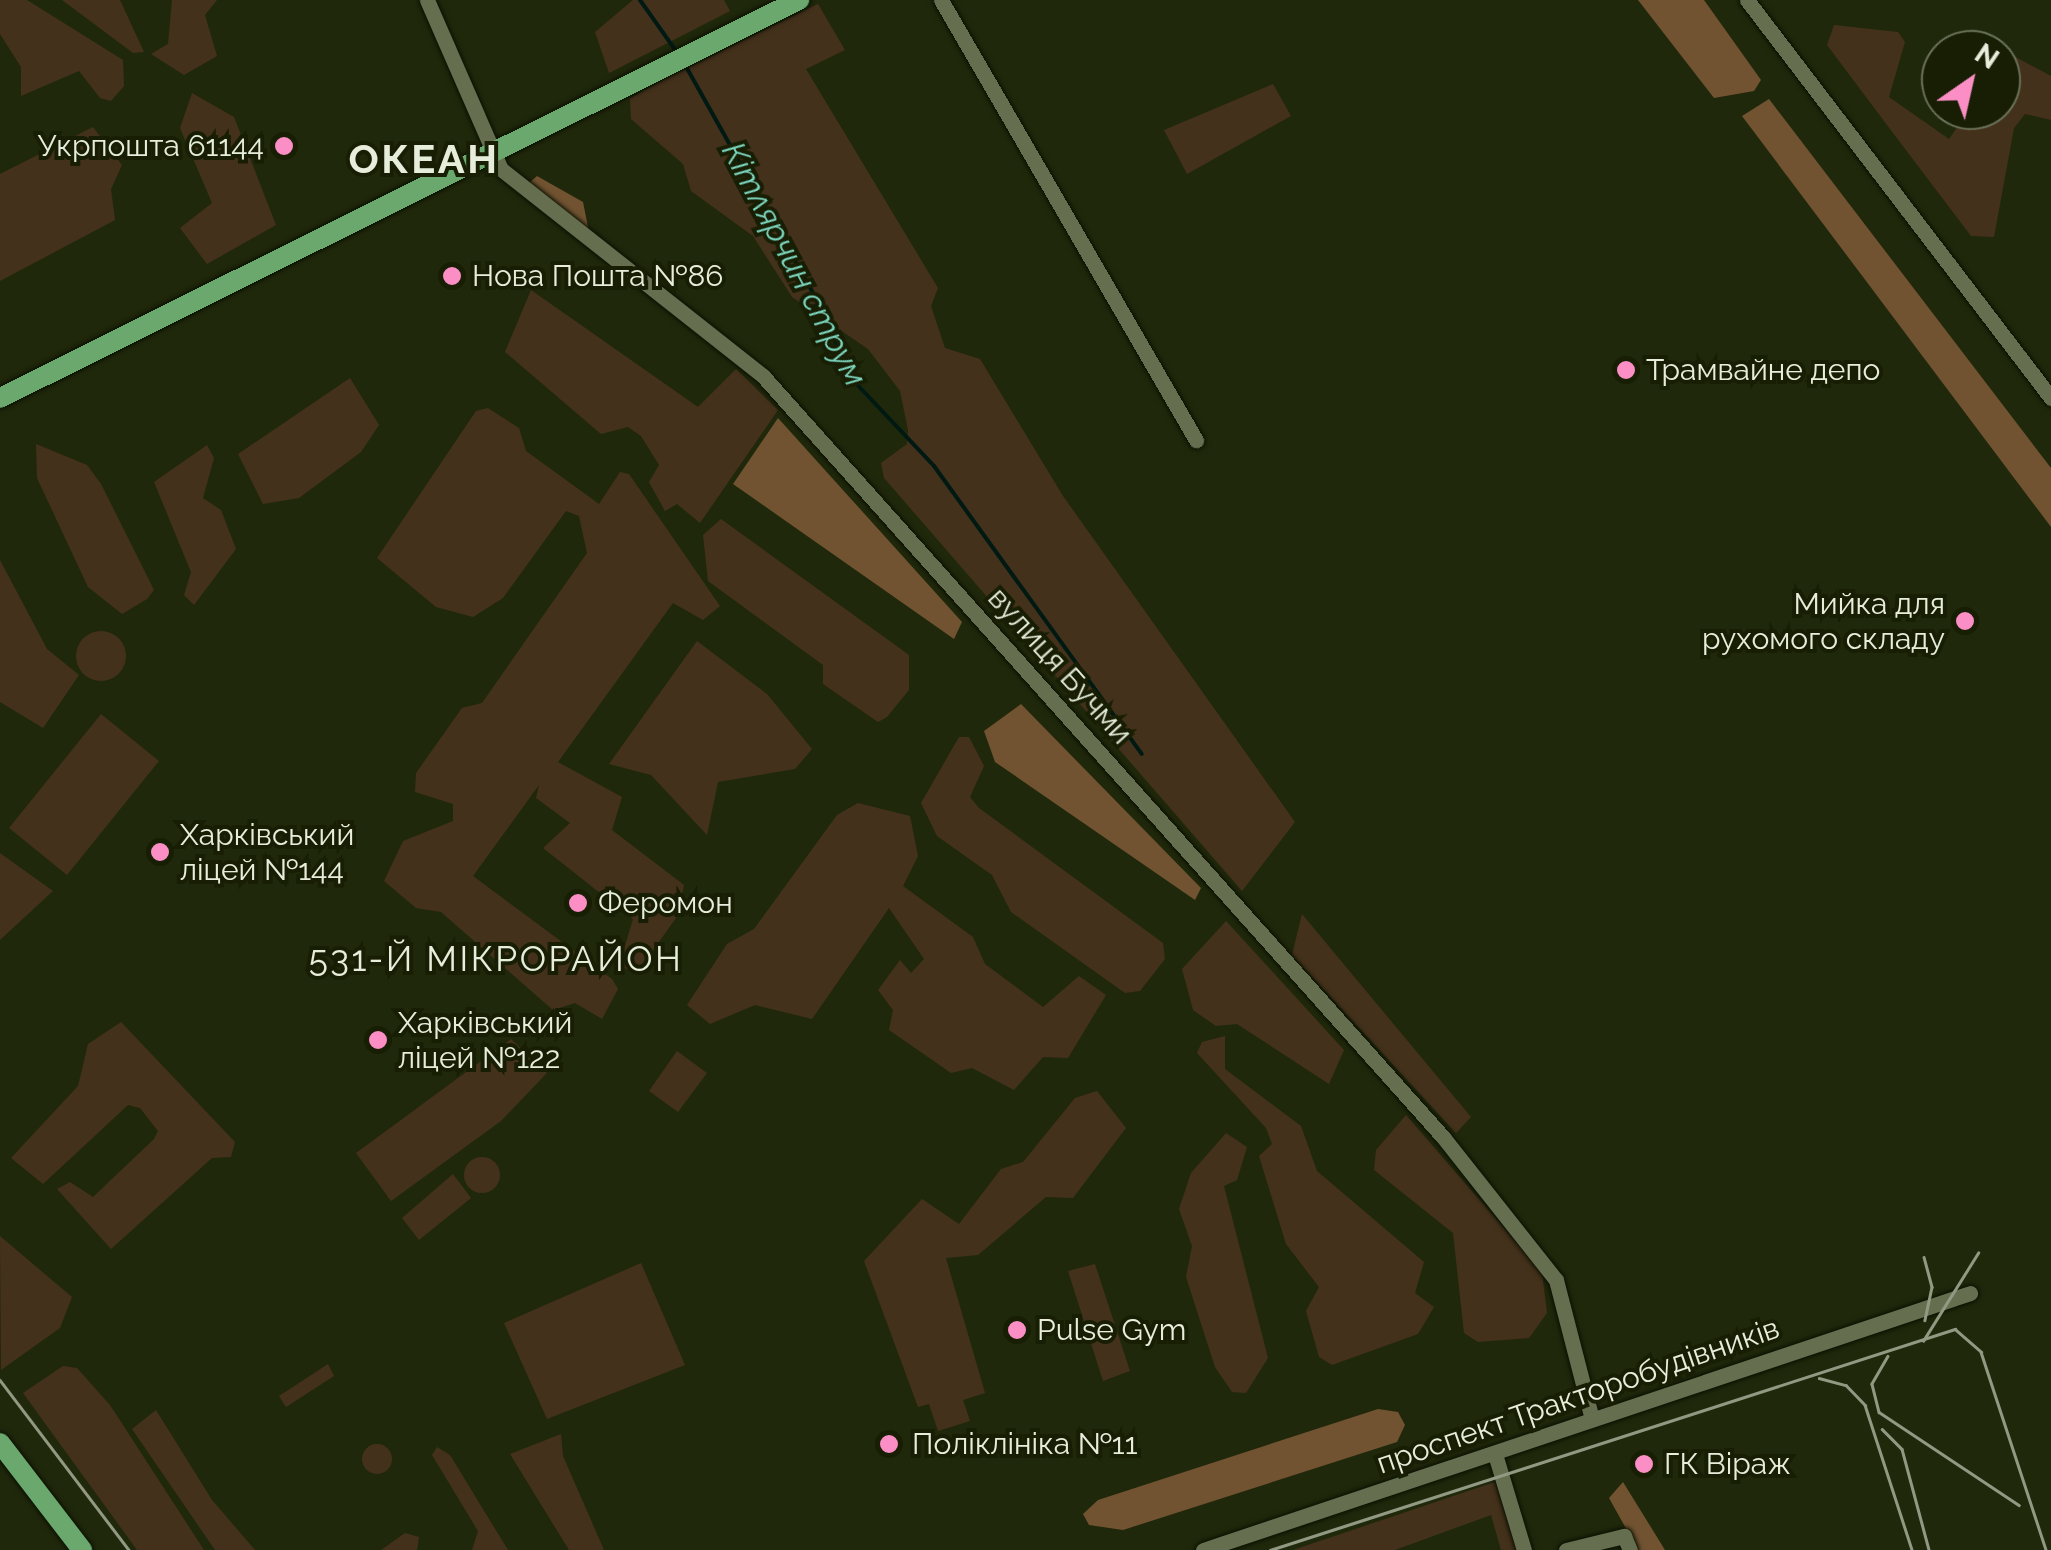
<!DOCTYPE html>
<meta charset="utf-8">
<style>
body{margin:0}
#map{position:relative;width:2051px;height:1550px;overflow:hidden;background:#20280b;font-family:Raleway,sans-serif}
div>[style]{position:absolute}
.green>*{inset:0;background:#44311b}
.round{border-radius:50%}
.forest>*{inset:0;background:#715331}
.stream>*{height:4px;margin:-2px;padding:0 2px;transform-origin:2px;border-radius:2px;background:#001912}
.roads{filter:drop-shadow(0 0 2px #0a1000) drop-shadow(0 0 2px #0a1000)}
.minor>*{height:15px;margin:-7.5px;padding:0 7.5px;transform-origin:7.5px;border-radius:7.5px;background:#656f50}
.major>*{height:20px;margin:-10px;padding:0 10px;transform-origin:10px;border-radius:10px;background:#6aa86d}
.tram>*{height:2.5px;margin:-1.25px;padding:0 1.25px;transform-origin:1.25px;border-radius:1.25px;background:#929983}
.dots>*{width:28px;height:28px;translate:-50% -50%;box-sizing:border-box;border:5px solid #171e03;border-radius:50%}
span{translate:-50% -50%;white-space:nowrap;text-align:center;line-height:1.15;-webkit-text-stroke:8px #171e03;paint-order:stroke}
.poi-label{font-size:30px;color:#e7eddb}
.right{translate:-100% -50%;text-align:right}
.left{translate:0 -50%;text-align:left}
.street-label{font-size:30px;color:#e7eddb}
.water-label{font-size:32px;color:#7cd5be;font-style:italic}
.quarter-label{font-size:35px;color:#e7eddb;letter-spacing:2.5px}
.district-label{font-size:40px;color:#e7eddb;font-weight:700;letter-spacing:2.5px}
.north{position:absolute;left:1921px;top:30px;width:100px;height:100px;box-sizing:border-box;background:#171e03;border:2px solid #6a7159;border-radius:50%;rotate:34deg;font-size:28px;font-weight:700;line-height:40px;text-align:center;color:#e7eddb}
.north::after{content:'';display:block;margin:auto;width:35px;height:45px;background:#fb8fc5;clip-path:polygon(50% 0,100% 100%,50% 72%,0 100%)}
</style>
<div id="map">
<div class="green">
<div style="clip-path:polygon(0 0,27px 0,123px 60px,124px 86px,111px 101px,100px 98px,79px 71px,21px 96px,21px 67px,0 34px)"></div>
<div style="clip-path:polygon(62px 0,120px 0,144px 52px,133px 53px)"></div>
<div style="clip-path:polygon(172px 0,217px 0,205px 15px,217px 56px,184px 75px,151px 54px,168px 44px)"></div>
<div style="clip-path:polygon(633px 0,724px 0,730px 11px,609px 73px,595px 32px)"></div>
<div style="clip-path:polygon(818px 4px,845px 50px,806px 69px,938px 288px,931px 306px,945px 348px,980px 359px,1063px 496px,1295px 822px,1242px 891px,884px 478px,881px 463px,907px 444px,908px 430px,900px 391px,868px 349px,792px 297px,753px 236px,691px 191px,683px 164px,631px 119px,630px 99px,613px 108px,665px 79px)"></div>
<div style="clip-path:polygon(1834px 25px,1898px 32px,1905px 42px,1889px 97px,1949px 139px,1969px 110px,2001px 110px,2001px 50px,1993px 45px,2051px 76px,2051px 120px,2025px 114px,2014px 128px,1994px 237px,1971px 236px,1890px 129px,1827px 45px)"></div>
<div style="clip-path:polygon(1273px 84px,1291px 116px,1187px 174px,1164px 130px)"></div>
<div style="clip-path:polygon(192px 93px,234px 117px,276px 225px,207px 264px,180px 228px,212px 203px,180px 128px)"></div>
<div style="clip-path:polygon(93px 127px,122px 165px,111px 189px,115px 220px,0 281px,0 174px)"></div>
<div style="clip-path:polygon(531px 290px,698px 407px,736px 369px,778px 410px,700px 523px,677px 504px,665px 511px,649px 482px,659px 465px,641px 436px,628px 427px,601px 434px,505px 352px)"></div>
<div style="clip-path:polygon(350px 378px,379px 425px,361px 452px,299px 498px,263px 504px,238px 454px)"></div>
<div style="clip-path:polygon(488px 408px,519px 428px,526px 451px,599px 504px,620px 472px,629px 474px,720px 606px,703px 620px,673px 603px,558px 762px,622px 797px,612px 830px,684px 885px,678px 915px,637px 973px,619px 966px,633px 919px,543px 848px,570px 823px,536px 798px,539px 785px,473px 876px,612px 979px,618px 989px,602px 1019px,575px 1003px,553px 1010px,441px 912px,416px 908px,384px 881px,403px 841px,453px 821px,453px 804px,415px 792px,416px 773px,462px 708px,482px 703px,587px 553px,579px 516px,566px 511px,503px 598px,473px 617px,436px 607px,377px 558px,476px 411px)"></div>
<div style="clip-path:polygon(36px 444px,87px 465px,101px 484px,154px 590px,147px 599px,122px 614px,88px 587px,37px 478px)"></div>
<div style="clip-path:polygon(207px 445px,214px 458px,203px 498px,221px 510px,236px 549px,194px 605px,184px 595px,191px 572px,154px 482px)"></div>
<div style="clip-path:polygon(721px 519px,909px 655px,909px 690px,887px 717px,878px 722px,823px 684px,823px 665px,708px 581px,703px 535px)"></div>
<div style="clip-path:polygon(0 560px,47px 649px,79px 675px,43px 728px,0 702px)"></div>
<div class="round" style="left:76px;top:631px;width:50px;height:50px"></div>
<div style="clip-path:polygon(697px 641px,767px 694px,812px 749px,795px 769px,718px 782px,707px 835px,651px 775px,609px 764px)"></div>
<div style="clip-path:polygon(101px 714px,159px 761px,67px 875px,9px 828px)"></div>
<div style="clip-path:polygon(959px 737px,969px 737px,984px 766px,970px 797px,979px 808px,1163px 943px,1165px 959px,1140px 991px,1125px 993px,1011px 912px,992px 875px,937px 836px,921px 803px)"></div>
<div style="clip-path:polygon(858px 803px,910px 816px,918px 856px,903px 886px,973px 937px,985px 964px,1043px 1007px,1079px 976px,1106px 995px,1068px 1058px,1043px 1057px,1014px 1090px,972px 1068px,951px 1073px,889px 1030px,893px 1010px,878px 990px,900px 960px,911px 973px,924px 959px,889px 908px,812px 1019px,755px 1005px,710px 1024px,687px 1005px,727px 944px,754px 929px,837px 815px)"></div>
<div style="clip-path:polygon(0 853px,53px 891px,0 940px)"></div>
<div style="clip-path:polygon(1302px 914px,1471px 1117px,1456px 1133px,1292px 955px)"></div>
<div style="clip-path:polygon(1226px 921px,1344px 1050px,1329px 1084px,1237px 1024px,1216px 1026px,1193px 1010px,1182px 969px)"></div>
<div style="clip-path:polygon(121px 1022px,235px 1142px,231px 1157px,212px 1158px,111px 1249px,57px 1189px,70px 1182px,93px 1197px,154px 1139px,158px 1131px,140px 1108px,128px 1105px,43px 1184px,11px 1158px,78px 1086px,88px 1044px)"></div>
<div style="clip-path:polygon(1225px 1036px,1225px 1069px,1301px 1126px,1317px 1171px,1424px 1262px,1415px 1293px,1434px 1307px,1418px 1334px,1332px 1365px,1319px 1357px,1306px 1311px,1319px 1287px,1286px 1244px,1259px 1156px,1272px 1144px,1266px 1128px,1197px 1053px,1202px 1042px)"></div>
<div style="clip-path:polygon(511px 1039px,547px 1073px,501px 1121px,391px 1201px,356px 1153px)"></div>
<div style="clip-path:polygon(677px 1051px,707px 1073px,678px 1112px,649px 1091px)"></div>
<div style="clip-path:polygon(1097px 1091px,1126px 1128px,1073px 1198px,1046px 1197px,978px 1255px,946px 1258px,985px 1393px,963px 1400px,970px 1421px,938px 1431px,929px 1404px,918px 1407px,864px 1261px,922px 1199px,959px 1224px,1001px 1169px,1023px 1162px,1075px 1098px)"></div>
<div style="clip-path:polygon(1406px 1115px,1542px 1272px,1547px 1313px,1529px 1338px,1478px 1342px,1464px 1333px,1453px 1233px,1374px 1170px,1376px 1150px)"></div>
<div style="clip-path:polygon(1226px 1133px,1247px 1147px,1237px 1180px,1224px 1186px,1268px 1358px,1246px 1393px,1232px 1392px,1215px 1367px,1186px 1277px,1192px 1246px,1179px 1209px,1191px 1173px)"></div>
<div class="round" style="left:464px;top:1157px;width:36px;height:36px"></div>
<div style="clip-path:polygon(453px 1174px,471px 1198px,419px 1240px,402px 1218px)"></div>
<div style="clip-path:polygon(0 1236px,72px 1297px,60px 1328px,1px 1370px)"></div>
<div style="clip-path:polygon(641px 1263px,685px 1365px,547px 1419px,504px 1323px)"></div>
<div style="clip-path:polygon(1095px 1264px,1130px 1371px,1103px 1381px,1068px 1271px)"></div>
<div style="clip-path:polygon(328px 1364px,334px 1376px,286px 1407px,279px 1396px)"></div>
<div style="clip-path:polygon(63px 1366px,77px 1368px,110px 1405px,204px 1550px,137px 1550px,23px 1393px)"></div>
<div style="clip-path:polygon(156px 1410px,212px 1500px,255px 1550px,215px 1550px,132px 1429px)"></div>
<div style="clip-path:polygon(561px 1434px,563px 1456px,604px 1550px,569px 1550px,510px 1454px)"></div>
<div class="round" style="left:362px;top:1444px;width:30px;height:30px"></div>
<div style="clip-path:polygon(437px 1447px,450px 1455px,508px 1550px,472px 1550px,478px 1531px,432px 1455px)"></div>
<div style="clip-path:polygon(1495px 1482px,1522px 1550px,1501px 1550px,1491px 1515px,1395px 1550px,1293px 1550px)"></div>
<div style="clip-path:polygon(405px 1533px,419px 1537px,417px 1550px,381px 1550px)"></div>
</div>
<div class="forest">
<div style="clip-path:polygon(1638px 0,1704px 0,1761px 80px,1754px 91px,1714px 98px)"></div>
<div style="clip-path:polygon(1769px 99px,2051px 468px,2051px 527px,1742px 116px)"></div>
<div style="clip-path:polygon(537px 176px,583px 202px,589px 232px,528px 184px)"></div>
<div style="clip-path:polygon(778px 418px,962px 622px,954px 639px,733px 484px)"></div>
<div style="clip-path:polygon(1021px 704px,1201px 888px,1195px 900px,995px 762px,984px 731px)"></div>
<div style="clip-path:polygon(1378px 1409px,1398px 1412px,1405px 1425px,1397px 1442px,1123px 1530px,1089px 1525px,1083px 1514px,1098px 1500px)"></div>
<div style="clip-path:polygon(1623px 1482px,1665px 1550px,1638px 1550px,1609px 1498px)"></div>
</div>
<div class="stream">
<div style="left:640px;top:0;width:62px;rotate:54.8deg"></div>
<div style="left:684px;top:63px;width:278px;rotate:60.7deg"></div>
<div style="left:820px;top:305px;width:77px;rotate:67.8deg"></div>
<div style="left:849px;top:376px;width:124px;rotate:46.6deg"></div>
<div style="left:934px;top:466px;width:355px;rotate:54.2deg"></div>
</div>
<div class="roads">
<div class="minor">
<div style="left:427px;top:0;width:184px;rotate:66.4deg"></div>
<div style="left:501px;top:169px;width:334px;rotate:38.3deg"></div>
<div style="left:763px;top:376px;width:1021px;rotate:48.22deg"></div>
<div style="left:1443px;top:1137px;width:182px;rotate:51.7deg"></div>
<div style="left:1556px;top:1280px;width:144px;rotate:75.5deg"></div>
<div style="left:941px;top:0;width:509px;rotate:59.91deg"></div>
<div style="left:1747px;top:0;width:501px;rotate:52.63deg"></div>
<div style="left:1495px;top:1454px;width:100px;rotate:73.2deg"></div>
<div style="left:1203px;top:1550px;width:809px;rotate:-18.52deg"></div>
<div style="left:1566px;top:1550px;width:60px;rotate:-13.6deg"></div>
<div style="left:1624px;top:1536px;width:15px;rotate:67deg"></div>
</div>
<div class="major">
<div style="left:0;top:398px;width:893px;rotate:-26.48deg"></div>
<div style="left:0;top:1443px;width:135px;rotate:52.5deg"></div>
</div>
</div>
<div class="tram">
<div style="left:1924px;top:1257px;width:31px;rotate:75deg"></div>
<div style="left:1932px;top:1287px;width:34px;rotate:102deg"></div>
<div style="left:1923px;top:1341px;width:104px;rotate:-58deg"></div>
<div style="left:1888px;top:1356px;width:32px;rotate:120deg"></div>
<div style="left:1872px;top:1384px;width:29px;rotate:76deg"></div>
<div style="left:1879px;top:1412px;width:168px;rotate:33.6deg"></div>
<div style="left:1819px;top:1378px;width:28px;rotate:15deg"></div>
<div style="left:1846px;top:1385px;width:28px;rotate:46deg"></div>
<div style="left:1865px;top:1405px;width:152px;rotate:72deg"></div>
<div style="left:0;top:1380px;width:213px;rotate:52.8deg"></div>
<div style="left:1882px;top:1429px;width:28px;rotate:45deg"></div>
<div style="left:1902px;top:1449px;width:105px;rotate:75deg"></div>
<div style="left:1270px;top:1550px;width:720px;rotate:-17.88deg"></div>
<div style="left:1955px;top:1329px;width:35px;rotate:41deg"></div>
<div style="left:1981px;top:1352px;width:208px;rotate:71.8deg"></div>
</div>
<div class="dots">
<div style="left:284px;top:146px;background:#fb8fc5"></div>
<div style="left:452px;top:276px;background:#fb8fc5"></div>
<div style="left:1626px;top:370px;background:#fb8fc5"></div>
<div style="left:1965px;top:621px;background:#fb8fc5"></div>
<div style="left:160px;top:852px;background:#fb8fc5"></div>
<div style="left:578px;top:903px;background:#fb8fc5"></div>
<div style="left:378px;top:1040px;background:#fb8fc5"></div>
<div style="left:1017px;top:1330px;background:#fb8fc5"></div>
<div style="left:889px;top:1444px;background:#fb8fc5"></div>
<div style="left:1644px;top:1464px;background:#fb8fc5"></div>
</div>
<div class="poi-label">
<span class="right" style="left:264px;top:146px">Укрпошта 61144</span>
<span class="left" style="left:472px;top:276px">Нова Пошта №86</span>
<span class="left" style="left:1646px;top:370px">Трамвайне депо</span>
<span class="right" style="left:1945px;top:621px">Мийка для<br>рухомого складу</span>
<span class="left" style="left:180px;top:852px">Харківський<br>ліцей №144</span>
<span class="left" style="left:598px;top:903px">Феромон</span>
<span class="left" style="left:398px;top:1040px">Харківський<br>ліцей №122</span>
<span class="left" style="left:1037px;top:1330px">Pulse Gym</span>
<span class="left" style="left:912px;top:1444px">Поліклініка №11</span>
<span class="left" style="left:1664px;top:1464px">ГК Віраж</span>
</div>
<div class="street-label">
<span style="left:1060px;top:666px;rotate:48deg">вулиця Бучми</span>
<span style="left:1578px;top:1396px;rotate:-19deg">проспект Тракторобудівників</span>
</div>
<div class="water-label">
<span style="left:794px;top:264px;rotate:62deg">Кітлярчин струм</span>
</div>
<div class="quarter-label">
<span style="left:496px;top:959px">531-Й МІКРОРАЙОН</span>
</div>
<div class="district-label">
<span style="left:424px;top:159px">ОКЕАН</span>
</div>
<div class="north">N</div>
</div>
